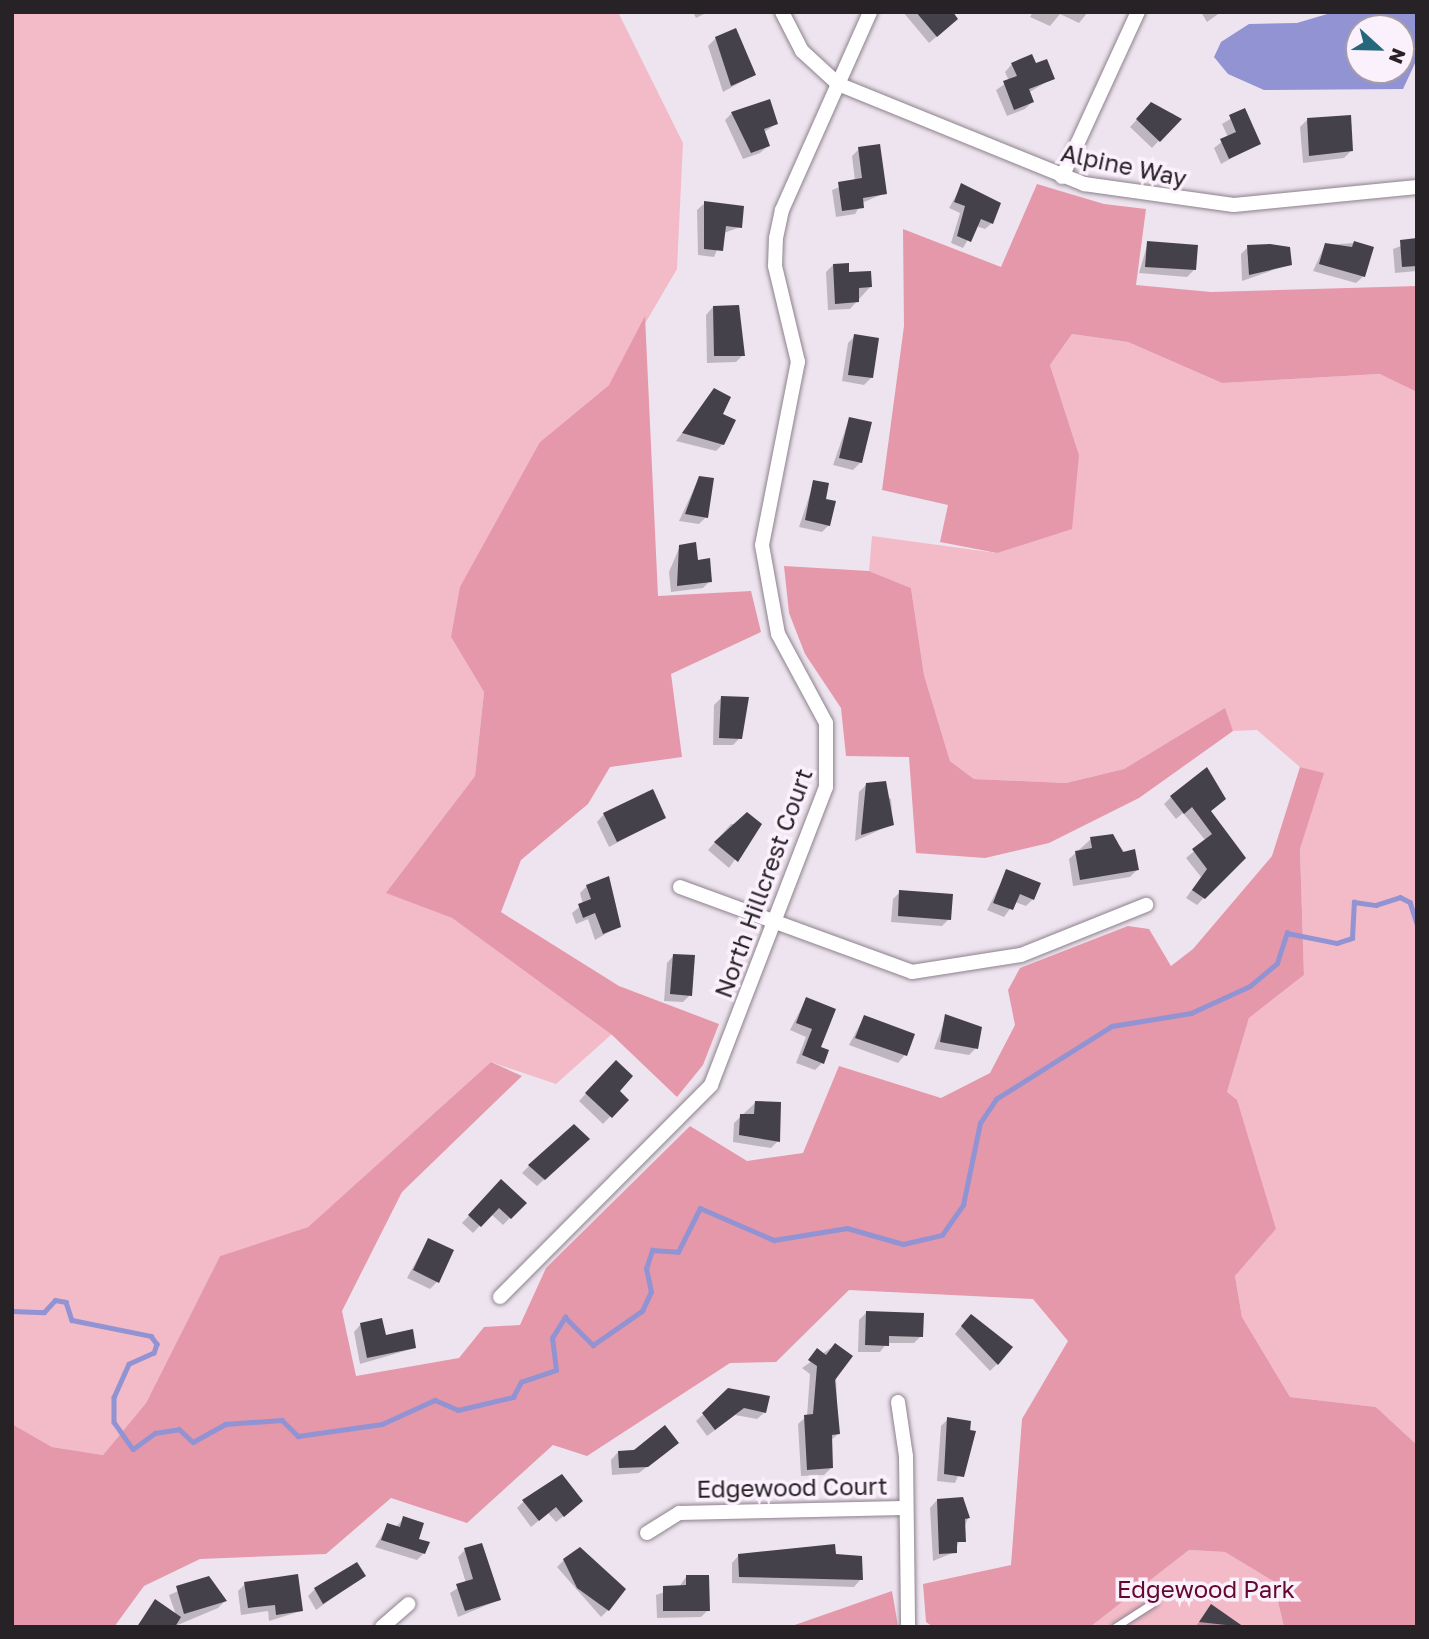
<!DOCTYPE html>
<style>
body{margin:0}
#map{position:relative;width:1429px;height:1639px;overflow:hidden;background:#eee4ef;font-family:"Golos Text",sans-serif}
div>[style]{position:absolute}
.green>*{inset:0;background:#f2bbc7}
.forest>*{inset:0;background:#e598aa}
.water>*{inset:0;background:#9193d3}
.shadow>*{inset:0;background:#0003}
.stream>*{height:4.5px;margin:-2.25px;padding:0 2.25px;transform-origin:2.25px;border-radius:2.25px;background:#9193d3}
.building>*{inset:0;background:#45414b}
.roads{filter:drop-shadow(0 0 2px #8b828c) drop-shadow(0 0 2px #8b828c)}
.lane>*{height:7px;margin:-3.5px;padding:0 3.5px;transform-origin:3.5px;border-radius:3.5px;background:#fff}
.street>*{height:14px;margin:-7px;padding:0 7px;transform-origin:7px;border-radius:7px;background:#fff}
span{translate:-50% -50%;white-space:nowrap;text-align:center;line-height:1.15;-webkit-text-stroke:7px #fbf1fc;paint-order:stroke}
.street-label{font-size:24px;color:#262226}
.park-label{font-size:24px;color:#65082e}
.frame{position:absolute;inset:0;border:14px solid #262226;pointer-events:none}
.north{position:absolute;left:1345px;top:14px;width:70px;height:70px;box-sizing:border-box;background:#fbf1fc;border:2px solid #a69ea6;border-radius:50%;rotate:112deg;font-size:19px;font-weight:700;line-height:28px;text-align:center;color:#262226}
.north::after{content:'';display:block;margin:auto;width:24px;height:32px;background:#26687b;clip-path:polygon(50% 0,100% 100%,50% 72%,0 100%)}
</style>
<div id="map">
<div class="green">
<div style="clip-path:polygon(12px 12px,618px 12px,683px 143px,677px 269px,609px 385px,540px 442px,451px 637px,484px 692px,475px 776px,387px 893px,452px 918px,612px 1034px,556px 1084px,491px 1062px,308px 1227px,220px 1256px,146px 1403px,103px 1455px,52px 1447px,12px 1424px)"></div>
<div style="clip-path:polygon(1072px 334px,1128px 342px,1222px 383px,1381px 374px,1417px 392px,1417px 1445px,1376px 1407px,1290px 1397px,1242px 1317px,1235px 1276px,1276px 1229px,1227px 1092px,1249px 1018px,1304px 975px,1300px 849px,1323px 773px,1300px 767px,1257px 730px,1233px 731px,1224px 709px,1124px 769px,1066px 783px,974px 779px,950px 761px,924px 675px,911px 588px,869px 571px,872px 536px,997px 553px,1079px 455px,1050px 365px)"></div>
<div style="clip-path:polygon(1189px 1550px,1225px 1552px,1273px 1581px,1284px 1627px,1090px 1627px)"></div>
</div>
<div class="forest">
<div style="clip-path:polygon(1037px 184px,1104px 204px,1146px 209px,1136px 285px,1211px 292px,1417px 286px,1417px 392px,1380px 374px,1222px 383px,1128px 342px,1072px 334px,1050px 365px,1079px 455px,1072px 529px,997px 553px,940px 542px,948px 505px,882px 490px,904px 326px,903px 229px,1001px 267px)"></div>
<div style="clip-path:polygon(645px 316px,658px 596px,751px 591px,761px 632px,671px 674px,682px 757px,610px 767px,588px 804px,521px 860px,501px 912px,619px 986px,719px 1024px,703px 1065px,677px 1097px,611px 1034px,452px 918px,386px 893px,475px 776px,484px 692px,451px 637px,460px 587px,540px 442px,609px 385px)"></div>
<div style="clip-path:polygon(784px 566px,869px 571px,911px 588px,924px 675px,950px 761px,974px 779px,1066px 783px,1124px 769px,1225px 708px,1233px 731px,1139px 798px,1049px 843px,985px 858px,916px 853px,909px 757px,846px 756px,841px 708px,805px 654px,789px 613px)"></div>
<div style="clip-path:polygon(1300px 767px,1324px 773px,1300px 849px,1304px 975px,1249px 1018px,1227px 1092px,1237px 1100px,1276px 1229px,1235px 1276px,1242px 1317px,1290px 1397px,1376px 1407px,1417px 1445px,1417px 1627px,1284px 1627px,1273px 1581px,1225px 1552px,1189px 1550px,1090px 1627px,933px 1627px,926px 1622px,923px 1584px,1011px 1565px,1022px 1419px,1068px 1341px,1033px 1299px,849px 1290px,776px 1362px,730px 1363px,587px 1456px,553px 1445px,467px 1523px,391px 1498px,326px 1554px,200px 1559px,144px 1586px,114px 1627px,12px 1627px,12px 1424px,52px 1447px,103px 1455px,146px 1403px,220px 1256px,308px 1227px,491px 1062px,522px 1076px,402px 1192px,342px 1311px,356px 1376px,459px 1358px,484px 1327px,520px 1325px,546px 1268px,690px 1126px,747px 1161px,803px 1153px,839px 1066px,941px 1098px,990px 1073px,1015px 1025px,1008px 990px,1020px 968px,1128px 926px,1149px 929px,1171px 966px,1193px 949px,1272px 856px)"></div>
<div style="clip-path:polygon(892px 1591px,898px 1626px,789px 1627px)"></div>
</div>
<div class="water">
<div style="clip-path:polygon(evenodd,1334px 12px,1417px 12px,1417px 59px,1403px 89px,1264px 90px,1228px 74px,1214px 57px,1221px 42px,1249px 24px,1297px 23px,1334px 12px,1359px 28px,1401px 28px,1401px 70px,1359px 70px,1359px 28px)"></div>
</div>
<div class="shadow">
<div style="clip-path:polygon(693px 12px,708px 12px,696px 18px)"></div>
<div style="clip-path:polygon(903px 12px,950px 12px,949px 26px,929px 43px)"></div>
<div style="clip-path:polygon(1033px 12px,1088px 12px,1079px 23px,1060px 14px,1050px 26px,1030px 17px)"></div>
<div style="clip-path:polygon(1201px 12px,1221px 12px,1207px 22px)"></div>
<div style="clip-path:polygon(716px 38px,754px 75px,723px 92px,708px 46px)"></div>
<div style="clip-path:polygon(1012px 64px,1035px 66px,1053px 78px,1028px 93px,1032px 102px,1025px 109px,1007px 116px,996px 90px,1009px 81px,1005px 72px)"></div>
<div style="clip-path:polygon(1151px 104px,1166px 118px,1172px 113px,1179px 119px,1152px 148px,1130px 127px)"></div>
<div style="clip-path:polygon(1245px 110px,1259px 143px,1221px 164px,1214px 148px,1228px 137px,1222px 124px)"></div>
<div style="clip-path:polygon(732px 113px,776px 124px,763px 133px,768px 146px,760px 153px,743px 159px,725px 120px)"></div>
<div style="clip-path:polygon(1307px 120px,1351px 151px,1344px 158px,1303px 163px,1300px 127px)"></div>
<div style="clip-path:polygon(859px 149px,885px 193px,862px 203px,855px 214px,836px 217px,832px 190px,855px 181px,852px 156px)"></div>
<div style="clip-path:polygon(962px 185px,992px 223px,985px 229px,976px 226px,963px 248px,951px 243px,960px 213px,949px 208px)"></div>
<div style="clip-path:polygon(705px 203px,740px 227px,724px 233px,714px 257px,698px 255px,697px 210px)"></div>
<div style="clip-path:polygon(1417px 240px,1417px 271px,1395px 273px,1393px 249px)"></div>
<div style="clip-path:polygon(1148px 242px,1194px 270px,1187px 277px,1139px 273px)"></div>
<div style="clip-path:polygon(1354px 243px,1364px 276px,1356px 283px,1313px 271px,1325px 245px)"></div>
<div style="clip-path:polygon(1248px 247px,1290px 264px,1242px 281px,1241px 254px)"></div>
<div style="clip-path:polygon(833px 265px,871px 286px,850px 309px,828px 310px,826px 272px)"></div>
<div style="clip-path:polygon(713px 307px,743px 355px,736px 362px,707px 363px,706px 315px)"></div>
<div style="clip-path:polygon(855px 336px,872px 377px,864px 385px,842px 381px,848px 343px)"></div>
<div style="clip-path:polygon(714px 391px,723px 444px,716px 451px,676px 441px)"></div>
<div style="clip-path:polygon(849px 419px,861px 462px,853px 470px,833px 465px)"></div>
<div style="clip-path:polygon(699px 478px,706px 517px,699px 524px,679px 521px)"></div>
<div style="clip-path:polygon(814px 482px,829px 525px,822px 532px,799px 527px)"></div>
<div style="clip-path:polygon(680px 546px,710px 581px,703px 588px,671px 592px,669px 572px)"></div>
<div style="clip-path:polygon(721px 698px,740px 738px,733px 745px,713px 745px,714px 705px)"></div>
<div style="clip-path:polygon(867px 784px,891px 799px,893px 824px,855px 841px,859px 792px)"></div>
<div style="clip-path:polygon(1171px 797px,1209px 812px,1244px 857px,1197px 905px,1186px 898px,1201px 877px,1186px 858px,1206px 841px,1183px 813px,1176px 819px,1164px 804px)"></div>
<div style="clip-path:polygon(604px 814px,664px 818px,609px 847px,597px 822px)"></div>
<div style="clip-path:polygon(731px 824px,759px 825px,729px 868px,708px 850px)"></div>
<div style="clip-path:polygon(1091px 839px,1120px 846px,1137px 870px,1130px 877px,1073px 886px,1069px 859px)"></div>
<div style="clip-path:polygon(1007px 871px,1033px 899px,1026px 906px,1015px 902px,1004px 917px,987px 910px)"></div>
<div style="clip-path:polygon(587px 886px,619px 926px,595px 940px,588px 919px,576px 924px,572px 913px,583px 904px,580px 893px)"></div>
<div style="clip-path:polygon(900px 892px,949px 919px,942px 926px,891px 922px,893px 899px)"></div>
<div style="clip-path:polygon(674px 955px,690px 995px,683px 1002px,664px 1001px,667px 963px)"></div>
<div style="clip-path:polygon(806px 999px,822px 1063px,815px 1070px,796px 1063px,806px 1037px,790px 1030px)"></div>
<div style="clip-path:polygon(946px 1016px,976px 1048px,969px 1055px,934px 1049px)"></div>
<div style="clip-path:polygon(864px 1017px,905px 1055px,898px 1063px,849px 1045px)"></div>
<div style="clip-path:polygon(616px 1062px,617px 1091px,626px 1100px,603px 1124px,579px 1101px)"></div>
<div style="clip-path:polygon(756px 1102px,778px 1141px,771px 1148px,733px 1142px,734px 1123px)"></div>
<div style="clip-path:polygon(581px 1146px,537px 1186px,522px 1173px,529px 1166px)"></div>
<div style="clip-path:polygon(501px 1182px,524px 1203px,503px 1225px,491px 1214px,473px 1233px,462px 1223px)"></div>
<div style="clip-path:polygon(428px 1240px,437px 1282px,430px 1289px,407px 1278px)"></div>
<div style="clip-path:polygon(867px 1312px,921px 1336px,914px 1343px,887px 1343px,880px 1352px,858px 1352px,859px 1320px)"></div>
<div style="clip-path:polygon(964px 1323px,997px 1364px,990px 1371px,955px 1334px)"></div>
<div style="clip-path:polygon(361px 1324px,384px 1337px,415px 1348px,360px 1364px,354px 1332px)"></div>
<div style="clip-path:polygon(835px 1345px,838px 1434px,830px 1441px,831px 1468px,824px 1475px,801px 1476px,798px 1424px,807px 1416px,810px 1374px,802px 1368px)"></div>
<div style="clip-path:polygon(729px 1390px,765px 1412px,757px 1419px,735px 1415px,707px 1436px,696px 1421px)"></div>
<div style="clip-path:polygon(948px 1419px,970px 1423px,972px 1444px,955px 1483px,937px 1481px,941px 1426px)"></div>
<div style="clip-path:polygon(677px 1443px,639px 1473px,612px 1475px,611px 1460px,618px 1452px)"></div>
<div style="clip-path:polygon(937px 1500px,968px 1518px,955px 1552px,933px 1561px,930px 1508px)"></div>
<div style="clip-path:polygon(524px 1501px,574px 1508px,556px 1522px,548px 1513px,531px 1527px,517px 1508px)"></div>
<div style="clip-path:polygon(404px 1518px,424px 1553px,417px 1560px,375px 1547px,388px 1525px,396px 1527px)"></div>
<div style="clip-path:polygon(465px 1550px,499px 1600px,458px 1617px,450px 1593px,466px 1583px,458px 1557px)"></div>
<div style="clip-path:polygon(739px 1555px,834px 1556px,861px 1579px,854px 1587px,732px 1583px,732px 1563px)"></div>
<div style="clip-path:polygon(564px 1560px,608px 1610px,601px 1617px,557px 1567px)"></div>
<div style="clip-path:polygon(363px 1576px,316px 1610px,308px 1596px,315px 1589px)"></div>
<div style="clip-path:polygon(686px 1577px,708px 1610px,701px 1617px,657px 1618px,656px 1595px,679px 1587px)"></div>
<div style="clip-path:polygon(209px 1578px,225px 1601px,218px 1608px,173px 1627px,136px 1627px,156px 1602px,176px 1615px,169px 1595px)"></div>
<div style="clip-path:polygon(245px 1584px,301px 1611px,269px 1621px,268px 1611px,241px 1615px,238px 1591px)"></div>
<div style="clip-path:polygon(1211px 1607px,1239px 1625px,1238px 1627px,1195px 1627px)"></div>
</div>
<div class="stream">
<div style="left:12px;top:1311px;width:32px;rotate:2deg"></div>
<div style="left:44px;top:1312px;width:16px;rotate:-47deg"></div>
<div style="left:55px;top:1300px;width:11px;rotate:10deg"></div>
<div style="left:66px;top:1302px;width:19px;rotate:72deg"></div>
<div style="left:72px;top:1320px;width:81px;rotate:11.4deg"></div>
<div style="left:151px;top:1336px;width:10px;rotate:53deg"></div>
<div style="left:157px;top:1344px;width:9px;rotate:108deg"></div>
<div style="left:154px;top:1353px;width:27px;rotate:156deg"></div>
<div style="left:129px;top:1364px;width:36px;rotate:114deg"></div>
<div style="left:114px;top:1397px;width:25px;rotate:90deg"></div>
<div style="left:114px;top:1422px;width:33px;rotate:55deg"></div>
<div style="left:133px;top:1449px;width:27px;rotate:-36deg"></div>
<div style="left:155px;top:1433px;width:24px;rotate:-9deg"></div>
<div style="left:179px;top:1429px;width:19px;rotate:43deg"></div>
<div style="left:193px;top:1442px;width:37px;rotate:-29deg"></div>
<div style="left:225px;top:1424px;width:57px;rotate:-4deg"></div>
<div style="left:282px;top:1420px;width:23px;rotate:45deg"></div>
<div style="left:298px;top:1436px;width:85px;rotate:-8.1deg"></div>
<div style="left:382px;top:1424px;width:58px;rotate:-24.4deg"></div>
<div style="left:435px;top:1400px;width:25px;rotate:23deg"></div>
<div style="left:458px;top:1410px;width:57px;rotate:-13.3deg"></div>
<div style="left:513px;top:1397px;width:17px;rotate:-62deg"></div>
<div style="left:521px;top:1382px;width:37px;rotate:-19deg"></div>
<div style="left:556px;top:1370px;width:32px;rotate:-97deg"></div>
<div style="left:552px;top:1338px;width:25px;rotate:-58deg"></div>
<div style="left:565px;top:1317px;width:40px;rotate:45deg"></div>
<div style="left:593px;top:1345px;width:60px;rotate:-34.8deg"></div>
<div style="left:642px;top:1311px;width:21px;rotate:-65deg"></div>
<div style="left:651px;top:1292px;width:24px;rotate:-102deg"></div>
<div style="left:646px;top:1269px;width:20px;rotate:-72deg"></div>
<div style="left:652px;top:1250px;width:26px;rotate:4deg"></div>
<div style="left:678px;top:1252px;width:49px;rotate:-63.4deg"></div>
<div style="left:700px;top:1208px;width:81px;rotate:23.4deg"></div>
<div style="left:774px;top:1240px;width:74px;rotate:-9.3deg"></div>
<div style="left:847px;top:1228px;width:58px;rotate:15.9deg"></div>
<div style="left:903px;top:1244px;width:40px;rotate:-13deg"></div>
<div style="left:942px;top:1235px;width:37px;rotate:-55deg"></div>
<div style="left:963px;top:1205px;width:84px;rotate:-78.3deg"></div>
<div style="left:980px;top:1123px;width:29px;rotate:-56deg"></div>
<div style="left:996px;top:1099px;width:137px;rotate:-32.2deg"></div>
<div style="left:1112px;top:1026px;width:80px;rotate:-9.3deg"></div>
<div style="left:1191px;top:1013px;width:65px;rotate:-24.6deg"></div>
<div style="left:1250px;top:986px;width:35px;rotate:-40deg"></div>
<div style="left:1277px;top:963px;width:32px;rotate:-72deg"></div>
<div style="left:1287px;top:933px;width:51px;rotate:11.3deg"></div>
<div style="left:1337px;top:943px;width:16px;rotate:-18deg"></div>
<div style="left:1352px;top:938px;width:36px;rotate:-87deg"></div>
<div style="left:1354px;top:902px;width:22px;rotate:8deg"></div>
<div style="left:1376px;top:905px;width:25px;rotate:-18deg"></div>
<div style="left:1400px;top:897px;width:11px;rotate:27deg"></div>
<div style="left:1410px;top:902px;width:22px;rotate:72deg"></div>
</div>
<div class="building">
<div style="clip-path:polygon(916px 12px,953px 12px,958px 19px,937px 37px)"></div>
<div style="clip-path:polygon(736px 28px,756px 75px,731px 86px,715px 37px)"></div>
<div style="clip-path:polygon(1032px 54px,1036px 63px,1047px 59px,1055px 79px,1029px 89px,1034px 102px,1014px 110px,1003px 81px,1017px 76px,1011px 63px)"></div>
<div style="clip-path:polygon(770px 99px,778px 124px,764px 129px,770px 146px,751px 153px,731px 112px)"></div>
<div style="clip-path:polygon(1151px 102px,1182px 119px,1160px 142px,1136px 119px)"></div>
<div style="clip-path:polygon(1245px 108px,1261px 144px,1229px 159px,1220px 139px,1236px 132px,1229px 115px)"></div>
<div style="clip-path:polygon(1351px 115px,1353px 151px,1309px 156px,1307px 118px)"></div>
<div style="clip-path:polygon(880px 144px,887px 194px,863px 198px,864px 208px,842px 211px,838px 182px,862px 178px,858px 147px)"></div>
<div style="clip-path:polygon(961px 183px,1001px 203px,993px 224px,981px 219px,971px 242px,957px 236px,965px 206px,954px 202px)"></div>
<div style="clip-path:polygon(704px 201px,744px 206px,742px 228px,726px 226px,723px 251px,704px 249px)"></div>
<div style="clip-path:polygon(1417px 238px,1417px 266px,1402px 267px,1400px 240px)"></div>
<div style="clip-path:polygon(1147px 241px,1198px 245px,1196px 270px,1145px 267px)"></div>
<div style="clip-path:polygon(1354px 241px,1374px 247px,1365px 277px,1319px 264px,1325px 243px,1352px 247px)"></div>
<div style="clip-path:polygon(1270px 244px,1290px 247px,1292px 265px,1249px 275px,1247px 245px)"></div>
<div style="clip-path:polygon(849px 263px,849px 272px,871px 271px,872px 287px,859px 288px,859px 302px,835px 304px,833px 264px)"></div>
<div style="clip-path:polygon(739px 305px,745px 356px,714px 356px,713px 306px)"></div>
<div style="clip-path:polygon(854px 334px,879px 338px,873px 378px,848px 375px)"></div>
<div style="clip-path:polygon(714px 388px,731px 397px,723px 414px,736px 420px,724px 445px,682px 433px)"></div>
<div style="clip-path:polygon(849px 417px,872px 422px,862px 463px,839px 458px)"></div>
<div style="clip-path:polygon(699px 476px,714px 478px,708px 518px,685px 514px)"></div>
<div style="clip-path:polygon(813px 480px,829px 483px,826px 499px,836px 501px,830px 526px,805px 520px)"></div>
<div style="clip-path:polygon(696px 542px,698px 560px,710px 558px,712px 582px,677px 586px,679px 545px)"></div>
<div style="clip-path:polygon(721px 696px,749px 697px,742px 739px,719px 738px)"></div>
<div style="clip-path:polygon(1207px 767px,1226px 799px,1211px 811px,1246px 858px,1205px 899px,1192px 890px,1207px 869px,1192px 849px,1212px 834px,1192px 807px,1184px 814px,1170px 796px)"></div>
<div style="clip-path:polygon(886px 781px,894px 825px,861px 835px,866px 783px)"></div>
<div style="clip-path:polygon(653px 789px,666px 818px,617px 842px,603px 813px)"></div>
<div style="clip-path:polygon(747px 812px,762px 824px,738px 862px,714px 842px)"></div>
<div style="clip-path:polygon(1113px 834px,1123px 852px,1135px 849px,1139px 870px,1080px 880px,1075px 851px,1092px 848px,1090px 837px)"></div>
<div style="clip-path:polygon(1006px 869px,1041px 883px,1034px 900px,1020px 894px,1013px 910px,993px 903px)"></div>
<div style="clip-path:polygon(609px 876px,621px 927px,603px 934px,595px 913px,583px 918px,578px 904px,591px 899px,586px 885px)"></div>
<div style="clip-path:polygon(899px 890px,953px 894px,951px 920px,898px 916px)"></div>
<div style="clip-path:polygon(673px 954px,695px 955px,692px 996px,670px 994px)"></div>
<div style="clip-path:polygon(806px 997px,836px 1009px,821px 1047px,829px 1050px,824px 1064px,802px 1055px,812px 1029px,796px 1023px)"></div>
<div style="clip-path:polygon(945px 1014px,982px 1027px,978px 1049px,940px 1042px)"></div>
<div style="clip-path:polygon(864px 1015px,915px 1034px,907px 1056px,855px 1038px)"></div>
<div style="clip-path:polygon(616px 1060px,633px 1076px,620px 1091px,629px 1100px,612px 1118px,585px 1093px)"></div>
<div style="clip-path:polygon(755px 1101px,781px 1102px,780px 1142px,739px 1135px,740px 1114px,754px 1114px)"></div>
<div style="clip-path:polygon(574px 1124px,590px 1139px,545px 1180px,528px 1165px)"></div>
<div style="clip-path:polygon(501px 1179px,527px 1203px,511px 1219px,499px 1208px,481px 1227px,468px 1215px)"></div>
<div style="clip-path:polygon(428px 1238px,454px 1250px,439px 1283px,413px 1270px)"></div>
<div style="clip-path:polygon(866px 1311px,924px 1313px,923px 1337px,889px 1336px,889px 1346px,865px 1345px)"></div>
<div style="clip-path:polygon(971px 1314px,1013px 1347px,998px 1365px,961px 1326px)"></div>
<div style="clip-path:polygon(382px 1318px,386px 1335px,413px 1329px,416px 1348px,367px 1358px,360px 1323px)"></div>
<div style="clip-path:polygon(835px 1343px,853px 1356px,835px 1380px,840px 1434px,832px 1435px,833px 1468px,807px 1470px,804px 1415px,813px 1414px,817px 1366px,808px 1360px,817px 1348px,826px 1355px)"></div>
<div style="clip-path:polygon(728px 1388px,770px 1396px,766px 1413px,744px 1408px,715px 1430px,702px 1413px)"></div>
<div style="clip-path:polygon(947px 1417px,971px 1421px,970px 1430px,976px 1431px,964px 1477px,944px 1474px)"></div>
<div style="clip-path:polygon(665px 1425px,679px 1443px,648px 1467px,619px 1468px,618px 1451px,634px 1450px)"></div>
<div style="clip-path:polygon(562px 1474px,583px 1501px,564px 1517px,556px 1507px,539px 1521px,522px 1500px)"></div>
<div style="clip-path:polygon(963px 1497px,970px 1518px,965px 1519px,966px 1542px,957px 1542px,957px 1553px,939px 1554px,937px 1499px)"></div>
<div style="clip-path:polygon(403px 1516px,424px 1523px,419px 1539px,430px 1542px,425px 1554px,381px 1540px,387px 1523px,400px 1527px)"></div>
<div style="clip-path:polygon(482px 1543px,501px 1600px,465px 1611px,456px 1584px,473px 1579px,464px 1548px)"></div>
<div style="clip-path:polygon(835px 1544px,836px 1554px,862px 1556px,863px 1580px,739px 1577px,738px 1554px)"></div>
<div style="clip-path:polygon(580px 1547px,626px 1589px,609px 1611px,577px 1588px,563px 1559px)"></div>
<div style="clip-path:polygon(357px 1562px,366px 1576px,323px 1604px,314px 1588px)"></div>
<div style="clip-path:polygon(298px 1574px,303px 1611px,276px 1615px,275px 1605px,248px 1608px,244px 1582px)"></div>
<div style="clip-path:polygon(686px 1575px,709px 1575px,710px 1611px,663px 1611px,663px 1586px,686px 1585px)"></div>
<div style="clip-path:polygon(209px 1576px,227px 1601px,184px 1614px,176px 1586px)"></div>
<div style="clip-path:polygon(155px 1599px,181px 1617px,175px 1627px,137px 1627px)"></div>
<div style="clip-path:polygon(1211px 1604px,1244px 1627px,1199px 1622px)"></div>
</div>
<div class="roads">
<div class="lane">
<div style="left:1115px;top:1627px;width:46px;rotate:-32.7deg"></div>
</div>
<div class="street">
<div style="left:782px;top:12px;width:44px;rotate:62.9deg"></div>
<div style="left:802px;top:51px;width:49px;rotate:42.5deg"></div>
<div style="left:838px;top:84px;width:266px;rotate:22.1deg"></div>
<div style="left:1084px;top:184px;width:151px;rotate:8deg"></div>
<div style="left:1234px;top:205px;width:184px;rotate:-5.6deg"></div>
<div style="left:1062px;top:177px;width:182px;rotate:-65.3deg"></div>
<div style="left:680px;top:887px;width:247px;rotate:20.1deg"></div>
<div style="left:912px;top:972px;width:110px;rotate:-8.9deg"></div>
<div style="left:1021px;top:955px;width:135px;rotate:-21.8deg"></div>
<div style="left:500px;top:1297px;width:299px;rotate:-45.1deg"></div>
<div style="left:711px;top:1085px;width:319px;rotate:-68.9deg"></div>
<div style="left:826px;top:787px;width:64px;rotate:-90deg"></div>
<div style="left:826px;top:723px;width:101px;rotate:-118.3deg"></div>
<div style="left:778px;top:634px;width:90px;rotate:-100.2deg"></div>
<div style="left:762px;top:545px;width:187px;rotate:-78.9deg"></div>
<div style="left:798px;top:362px;width:99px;rotate:-103.5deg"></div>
<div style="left:775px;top:266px;width:28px;rotate:-88deg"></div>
<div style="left:776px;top:238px;width:29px;rotate:-78deg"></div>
<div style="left:782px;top:210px;width:217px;rotate:-66deg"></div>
<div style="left:898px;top:1402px;width:55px;rotate:81.6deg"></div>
<div style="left:906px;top:1456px;width:171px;rotate:89.3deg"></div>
<div style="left:647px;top:1533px;width:38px;rotate:-32deg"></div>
<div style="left:679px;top:1513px;width:224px;rotate:-1.3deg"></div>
<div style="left:382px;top:1627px;width:35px;rotate:-41deg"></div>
</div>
</div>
<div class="street-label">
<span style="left:1124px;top:165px;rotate:12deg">Alpine Way</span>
<span style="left:763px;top:883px;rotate:-70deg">North Hillcrest Court</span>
<span style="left:792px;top:1487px;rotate:-1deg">Edgewood Court</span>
</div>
<div class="park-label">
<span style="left:1206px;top:1589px">Edgewood Park</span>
</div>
<div class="frame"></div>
<div class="north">N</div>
</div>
